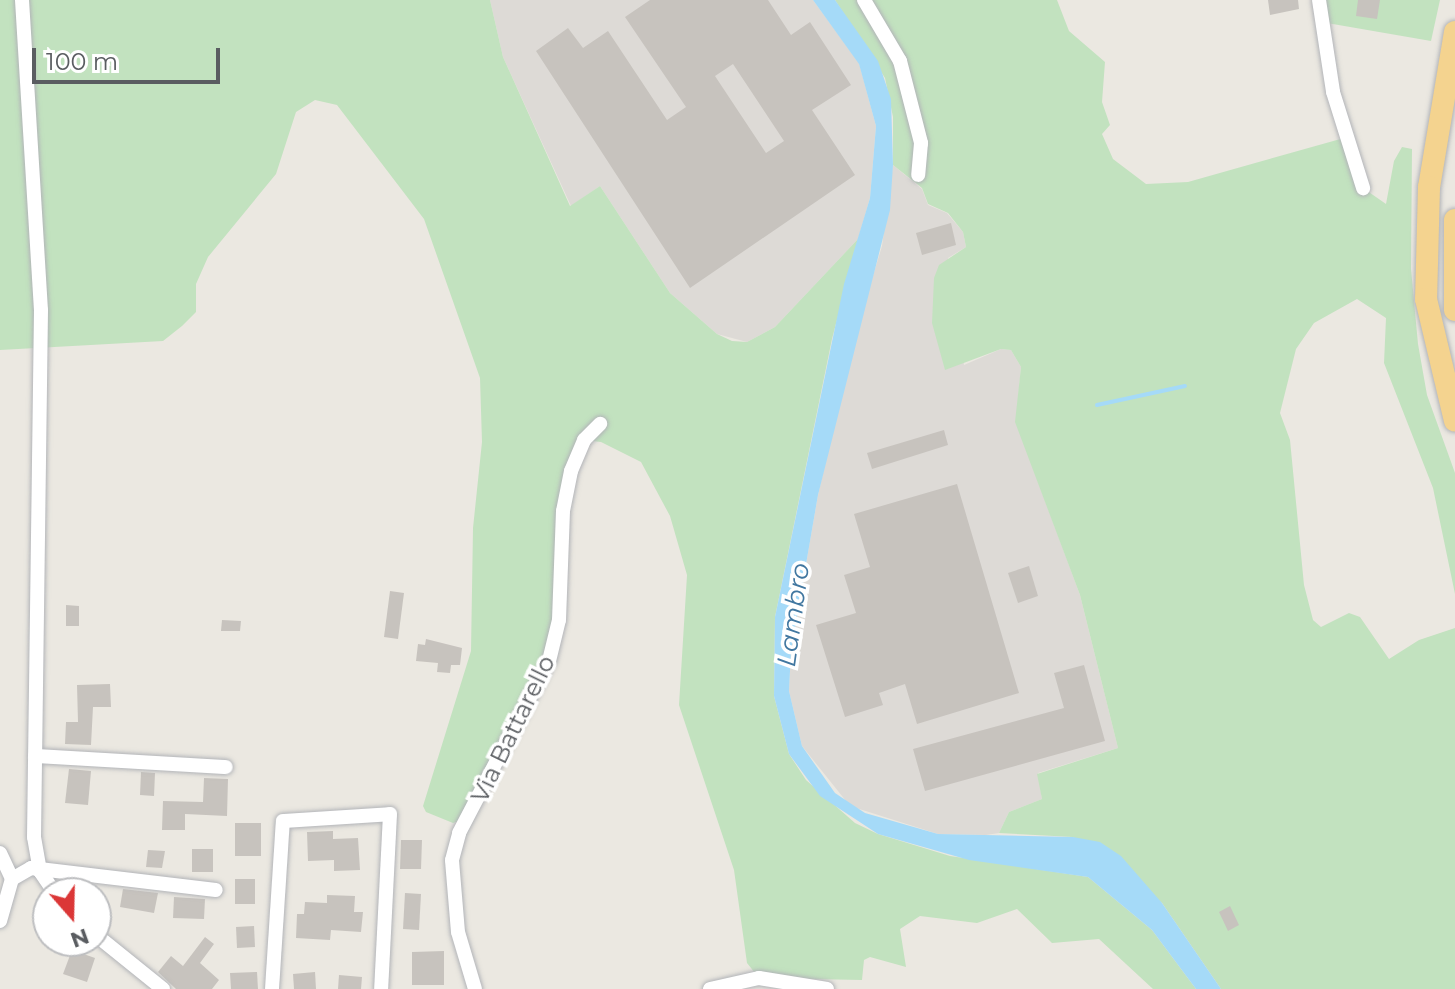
<!DOCTYPE html>
<style>
body{margin:0}
#map{position:relative;width:1455px;height:989px;overflow:hidden;background:#ebe8e1;font-family:Montserrat,sans-serif}
div>[style]{position:absolute}
.industrial>*{inset:0;background:#dddad6}
.green>*{inset:0;background:#c2e2bf}
.water>*{inset:0;background:#a5daf8}
.stream>*{height:4px;margin:-2px;padding:0 2px;transform-origin:2px;border-radius:2px;background:#a5daf8}
.building>*{inset:0;background:#c7c3be}
.roads{filter:drop-shadow(0 0 2px #b2b4b8) drop-shadow(0 0 2px #b2b4b8)}
.minor>*{height:14px;margin:-7px;padding:0 7px;transform-origin:7px;border-radius:7px;background:#fff}
.highway>*{height:22px;margin:-11px;padding:0 11px;transform-origin:11px;border-radius:11px;background:#f4d38f}
span{translate:-50% -50%;white-space:nowrap;text-align:center;line-height:1.15;-webkit-text-stroke:7px #fff;paint-order:stroke}
.street-label{font-size:24px;color:#5a5d61}
.water-label{font-size:26px;color:#4177a0;font-style:italic}
.north{position:absolute;left:32px;top:877px;width:80px;height:80px;box-sizing:border-box;background:#fff;border:2px solid #bdbec0;border-radius:50%;rotate:160deg;font-size:22px;font-weight:700;line-height:32px;text-align:center;color:#5a5d61}
.north::after{content:'';display:block;margin:auto;width:28px;height:36px;background:#db3737;clip-path:polygon(50% 0,100% 100%,50% 72%,0 100%)}
.scale{position:absolute;left:32px;top:48px;width:188px;height:36px;box-sizing:border-box;border:4px solid #5a5d61;border-top:0;padding-left:10px;font-size:24px;line-height:28px;white-space:nowrap;color:#5a5d61;-webkit-text-stroke:6px #fff;paint-order:stroke}
</style>
<div id="map">
<div class="industrial">
<div style="clip-path:polygon(490px 0,813px 0,859px 63px,876px 126px,870px 198px,858px 239px,775px 327px,747px 342px,717px 334px,670px 293px,600px 186px,571px 206px,503px 57px)"></div>
<div style="clip-path:polygon(893px 165px,922px 189px,928px 205px,947px 213px,963px 232px,966px 247px,948px 258px,964px 365px,1001px 349px,1011px 350px,1021px 367px,1016px 422px,1080px 595px,1118px 748px,1038px 773px,1042px 799px,1009px 812px,999px 833px,986px 835px,938px 834px,850px 806px,802px 746px,789px 691px,791px 651px,818px 495px,855px 335px,882px 246px)"></div>
</div>
<div class="green">
<div style="clip-path:polygon(0 0,490px 0,503px 57px,570px 206px,600px 186px,670px 293px,717px 334px,732px 341px,747px 342px,775px 327px,858px 239px,832px 339px,775px 617px,774px 696px,789px 754px,806px 780px,855px 823px,878px 834px,950px 856px,1088px 877px,1152px 930px,1196px 989px,1153px 989px,1099px 939px,1052px 943px,1017px 909px,977px 923px,920px 916px,900px 929px,906px 967px,870px 957px,864px 960px,862px 980px,759px 978px,747px 963px,734px 870px,679px 705px,687px 575px,670px 516px,641px 462px,601px 442px,592px 441px,571px 471px,549px 661px,469px 818px,453px 823px,426px 812px,423px 806px,471px 651px,473px 528px,482px 442px,480px 378px,424px 219px,337px 105px,315px 100px,296px 112px,276px 174px,208px 257px,196px 284px,196px 312px,182px 326px,163px 341px,0 350px)"></div>
<div style="clip-path:polygon(835px 0,1057px 0,1069px 31px,1105px 62px,1102px 102px,1110px 125px,1102px 134px,1113px 159px,1146px 184px,1188px 182px,1344px 138px,1363px 188px,1386px 204px,1394px 161px,1402px 147px,1412px 149px,1411px 269px,1418px 344px,1427px 395px,1455px 473px,1455px 594px,1433px 488px,1384px 363px,1386px 318px,1357px 299px,1314px 323px,1296px 349px,1280px 413px,1290px 440px,1304px 585px,1313px 620px,1321px 627px,1349px 613px,1360px 617px,1389px 659px,1419px 640px,1455px 628px,1455px 989px,1221px 989px,1162px 903px,1073px 837px,999px 833px,1009px 812px,1042px 799px,1037px 774px,1118px 748px,1080px 595px,1015px 422px,1021px 367px,1011px 350px,1001px 349px,945px 370px,932px 323px,934px 278px,939px 265px,966px 247px,963px 232px,948px 213px,928px 204px,922px 188px,893px 165px,893px 117px,885px 78px)"></div>
<div style="clip-path:polygon(1325px 0,1440px 0,1431px 41px,1327px 23px)"></div>
</div>
<div class="water">
<div style="clip-path:polygon(813px 0,835px 0,878px 61px,891px 99px,893px 165px,890px 210px,818px 495px,791px 651px,789px 691px,802px 746px,835px 793px,865px 813px,938px 834px,1073px 837px,1100px 842px,1121px 856px,1162px 903px,1221px 989px,1196px 989px,1152px 930px,1088px 877px,969px 860px,878px 834px,820px 796px,789px 754px,774px 696px,775px 617px,844px 284px,870px 198px,876px 126px,859px 64px)"></div>
</div>
<div class="stream">
<div style="left:1097px;top:405px;width:90px;rotate:-12.2deg"></div>
</div>
<div class="building">
<div style="clip-path:polygon(evenodd,650px 0,768px 0,791px 35px,810px 22px,851px 85px,812px 110px,855px 175px,690px 288px,536px 51px,568px 28px,583px 48px,608px 31px,667px 120px,686px 107px,625px 17px,650px 0,733px 64px,784px 141px,766px 153px,715px 76px,733px 64px)"></div>
<div style="clip-path:polygon(1268px 0,1298px 0,1299px 9px,1270px 15px)"></div>
<div style="clip-path:polygon(1358px 0,1380px 0,1377px 19px,1356px 16px)"></div>
<div style="clip-path:polygon(951px 223px,956px 245px,922px 255px,916px 233px)"></div>
<div style="clip-path:polygon(944px 430px,948px 445px,872px 469px,867px 453px)"></div>
<div style="clip-path:polygon(957px 484px,1019px 693px,917px 724px,905px 684px,879px 693px,883px 705px,845px 717px,816px 625px,856px 613px,844px 575px,870px 567px,854px 514px)"></div>
<div style="clip-path:polygon(1029px 566px,1038px 596px,1018px 603px,1008px 573px)"></div>
<div style="clip-path:polygon(390px 591px,404px 593px,398px 639px,384px 637px)"></div>
<div style="clip-path:polygon(66px 605px,79px 606px,79px 626px,66px 626px)"></div>
<div style="clip-path:polygon(222px 620px,241px 621px,240px 631px,221px 631px)"></div>
<div style="clip-path:polygon(426px 639px,462px 648px,460px 665px,451px 665px,450px 673px,437px 672px,438px 663px,416px 661px,418px 644px,425px 645px)"></div>
<div style="clip-path:polygon(1084px 665px,1105px 741px,925px 791px,913px 749px,1064px 708px,1054px 673px)"></div>
<div style="clip-path:polygon(110px 684px,111px 707px,93px 707px,91px 745px,65px 744px,66px 722px,78px 722px,77px 685px)"></div>
<div style="clip-path:polygon(69px 769px,91px 771px,88px 805px,65px 803px)"></div>
<div style="clip-path:polygon(141px 772px,155px 773px,154px 796px,140px 795px)"></div>
<div style="clip-path:polygon(204px 778px,228px 779px,227px 816px,185px 814px,185px 830px,162px 830px,163px 801px,203px 802px)"></div>
<div style="clip-path:polygon(235px 823px,261px 823px,261px 856px,235px 856px)"></div>
<div style="clip-path:polygon(333px 831px,333px 839px,358px 838px,360px 870px,334px 871px,334px 860px,308px 861px,307px 832px)"></div>
<div style="clip-path:polygon(401px 840px,422px 840px,421px 869px,400px 869px)"></div>
<div style="clip-path:polygon(192px 849px,213px 849px,213px 872px,192px 872px)"></div>
<div style="clip-path:polygon(148px 850px,165px 851px,162px 868px,146px 867px)"></div>
<div style="clip-path:polygon(235px 879px,255px 879px,255px 904px,235px 904px)"></div>
<div style="clip-path:polygon(123px 889px,158px 893px,154px 913px,120px 907px)"></div>
<div style="clip-path:polygon(405px 893px,421px 894px,419px 930px,403px 929px)"></div>
<div style="clip-path:polygon(327px 895px,355px 896px,354px 912px,363px 912px,361px 932px,331px 930px,330px 940px,296px 938px,297px 914px,304px 914px,305px 902px,327px 903px)"></div>
<div style="clip-path:polygon(174px 897px,205px 899px,204px 919px,173px 918px)"></div>
<div style="clip-path:polygon(1230px 906px,1239px 925px,1228px 931px,1219px 912px)"></div>
<div style="clip-path:polygon(254px 926px,255px 947px,237px 948px,236px 927px)"></div>
<div style="clip-path:polygon(205px 937px,214px 944px,200px 963px,219px 980px,212px 989px,176px 989px,158px 972px,171px 956px,183px 966px)"></div>
<div style="clip-path:polygon(72px 950px,95px 958px,87px 982px,63px 974px)"></div>
<div style="clip-path:polygon(444px 951px,444px 985px,412px 985px,412px 952px)"></div>
<div style="clip-path:polygon(257px 972px,258px 989px,231px 989px,230px 973px)"></div>
<div style="clip-path:polygon(315px 972px,316px 989px,294px 989px,293px 974px)"></div>
<div style="clip-path:polygon(339px 975px,362px 977px,361px 989px,338px 989px)"></div>
</div>
<div class="roads">
<div class="minor">
<div style="left:22px;top:0;width:311px;rotate:86.5deg"></div>
<div style="left:41px;top:310px;width:527px;rotate:90.76deg"></div>
<div style="left:34px;top:837px;width:35px;rotate:80deg"></div>
<div style="left:40px;top:871px;width:27px;rotate:56deg"></div>
<div style="left:864px;top:0;width:71px;rotate:59.5deg"></div>
<div style="left:900px;top:61px;width:85px;rotate:75.6deg"></div>
<div style="left:921px;top:143px;width:32px;rotate:95deg"></div>
<div style="left:1319px;top:0;width:93px;rotate:81.3deg"></div>
<div style="left:1333px;top:92px;width:101px;rotate:72.6deg"></div>
<div style="left:35px;top:756px;width:191px;rotate:3.3deg"></div>
<div style="left:0;top:853px;width:29px;rotate:65deg"></div>
<div style="left:0;top:921px;width:44px;rotate:-74.1deg"></div>
<div style="left:12px;top:879px;width:22px;rotate:-30deg"></div>
<div style="left:31px;top:868px;width:186px;rotate:6.8deg"></div>
<div style="left:96px;top:935px;width:86px;rotate:38.9deg"></div>
<div style="left:272px;top:989px;width:168px;rotate:-86.3deg"></div>
<div style="left:283px;top:821px;width:107px;rotate:-3.7deg"></div>
<div style="left:390px;top:814px;width:175px;rotate:92.9deg"></div>
<div style="left:475px;top:989px;width:59px;rotate:-106.6deg"></div>
<div style="left:458px;top:932px;width:72px;rotate:-94.8deg"></div>
<div style="left:452px;top:860px;width:28px;rotate:-75deg"></div>
<div style="left:459px;top:833px;width:194px;rotate:-62.4deg"></div>
<div style="left:549px;top:661px;width:42px;rotate:-76.3deg"></div>
<div style="left:559px;top:620px;width:109px;rotate:-87.9deg"></div>
<div style="left:563px;top:511px;width:41px;rotate:-78.7deg"></div>
<div style="left:571px;top:471px;width:34px;rotate:-67deg"></div>
<div style="left:584px;top:440px;width:23px;rotate:-45deg"></div>
<div style="left:710px;top:989px;width:50px;rotate:-12.7deg"></div>
<div style="left:759px;top:978px;width:69px;rotate:9.2deg"></div>
</div>
<div class="highway">
<div style="left:1455px;top:32px;width:157px;rotate:99.5deg"></div>
<div style="left:1429px;top:187px;width:112px;rotate:91.5deg"></div>
<div style="left:1426px;top:299px;width:125px;rotate:76.6deg"></div>
<div style="left:1455px;top:220px;width:90px;rotate:90deg"></div>
</div>
</div>
<div class="street-label">
<span style="left:513px;top:729px;rotate:-64deg">Via Battarello</span>
</div>
<div class="water-label">
<span style="left:794px;top:615px;rotate:-82deg">Lambro</span>
</div>
<div class="north">N</div>
<div class="scale">100 m</div>
</div>
